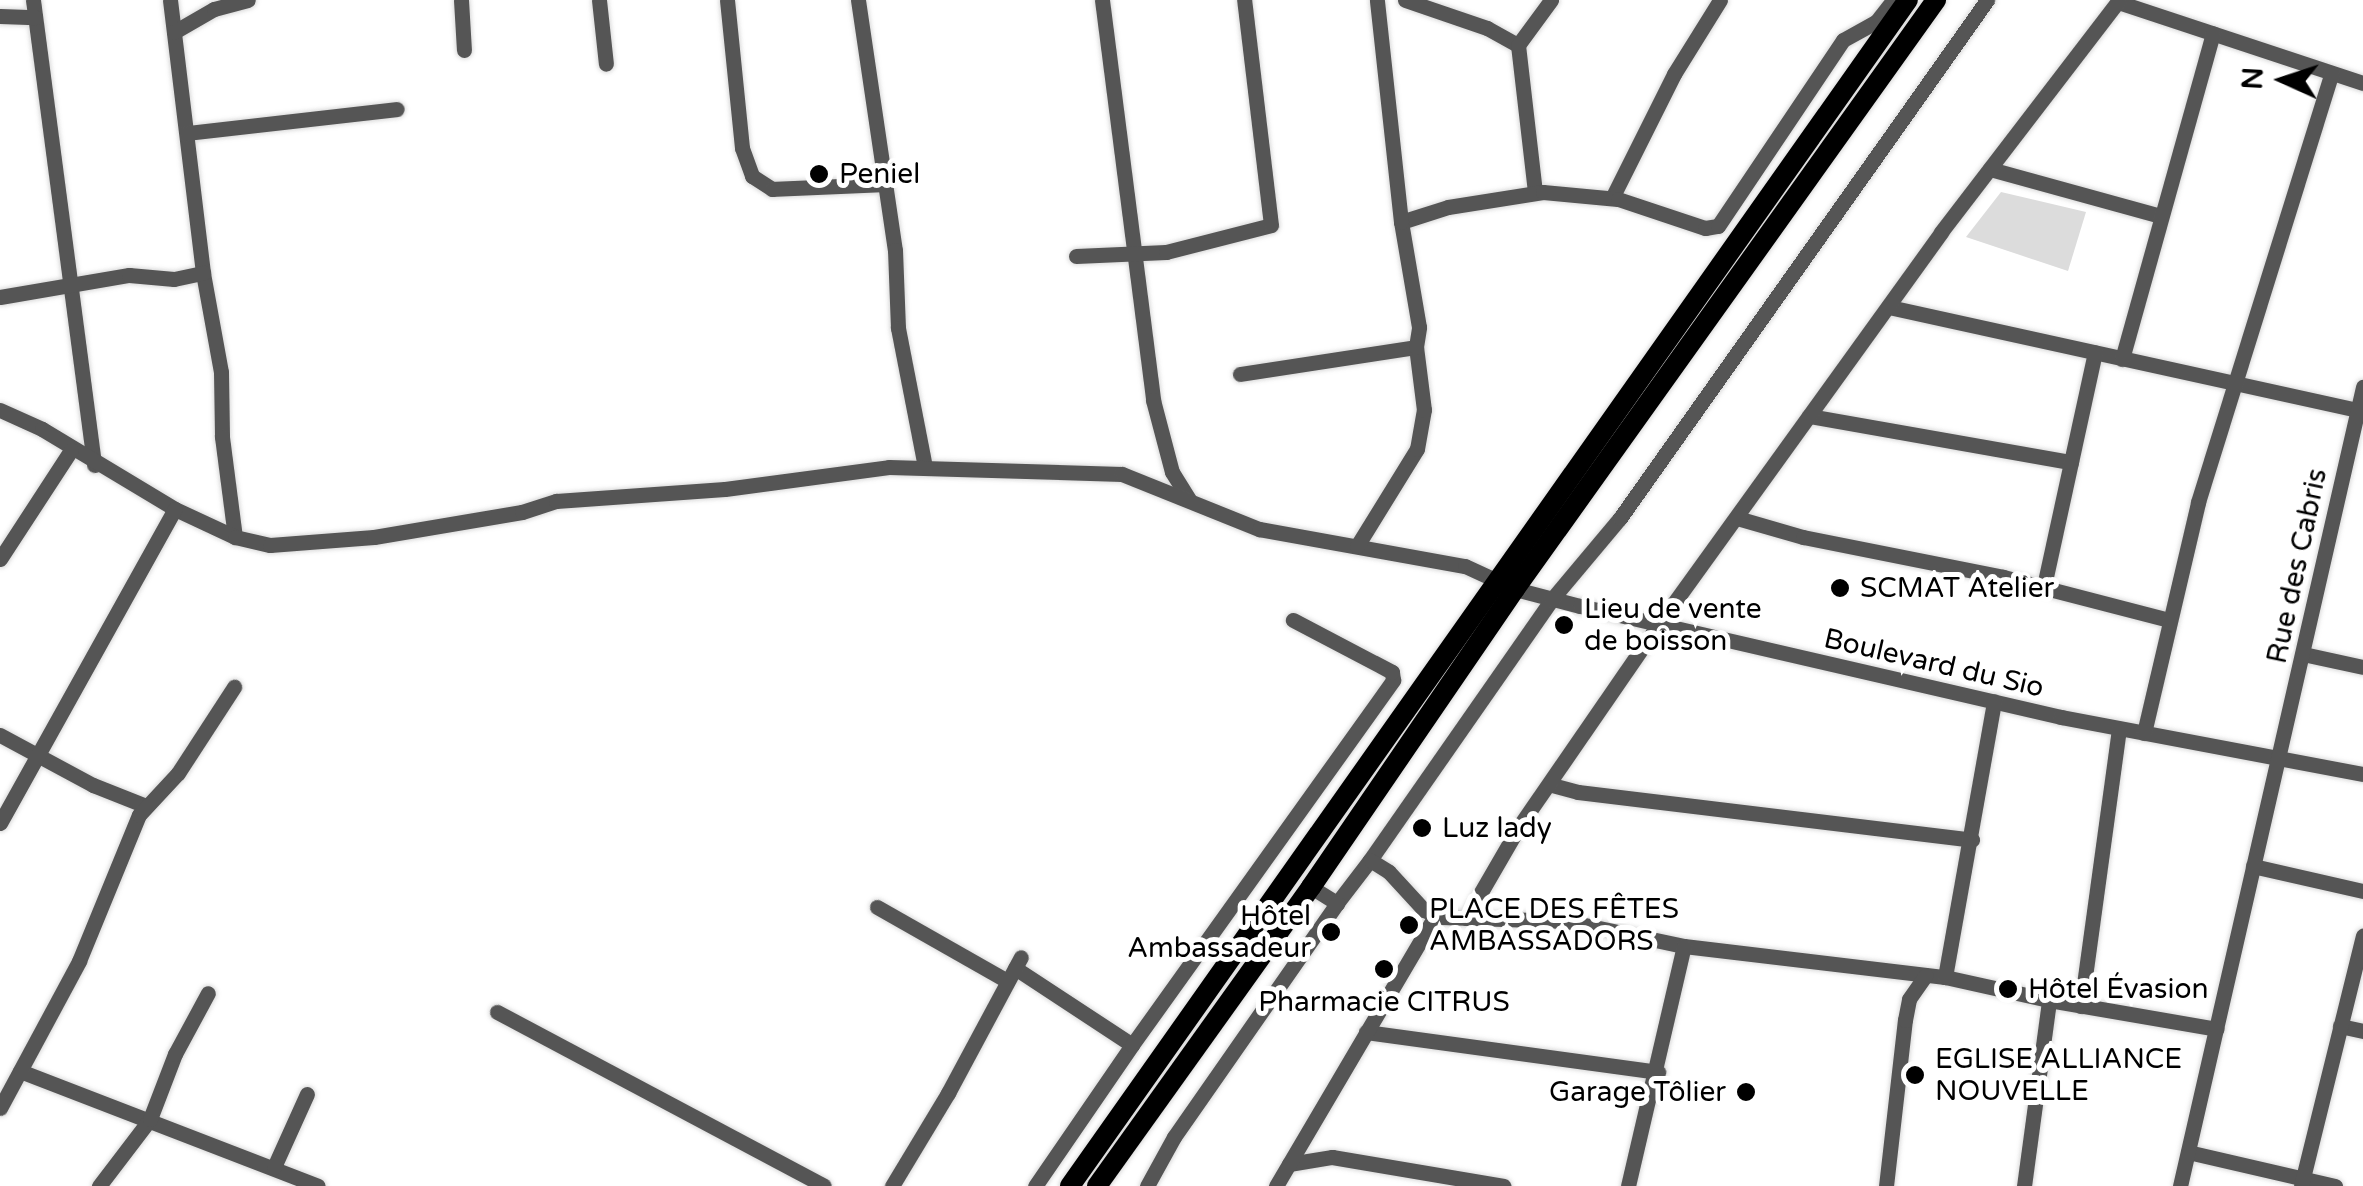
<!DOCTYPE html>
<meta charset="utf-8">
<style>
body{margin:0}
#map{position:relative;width:2363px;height:1186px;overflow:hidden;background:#fff;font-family:"Varela Round",sans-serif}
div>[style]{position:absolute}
.green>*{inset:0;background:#dcdcdc}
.roads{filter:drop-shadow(0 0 2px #dbdbdb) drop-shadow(0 0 2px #dbdbdb)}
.minor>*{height:15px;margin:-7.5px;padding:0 7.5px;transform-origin:7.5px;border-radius:7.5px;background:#555}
.major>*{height:20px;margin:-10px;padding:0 10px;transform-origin:10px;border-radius:10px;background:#000}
.dots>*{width:28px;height:28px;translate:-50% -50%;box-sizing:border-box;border:5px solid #fff;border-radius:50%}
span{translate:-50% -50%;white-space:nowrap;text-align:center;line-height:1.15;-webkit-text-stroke:10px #fff;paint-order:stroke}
.poi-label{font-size:28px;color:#000}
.left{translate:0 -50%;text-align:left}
.right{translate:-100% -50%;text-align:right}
.street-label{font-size:28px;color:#000}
.north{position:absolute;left:2233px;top:30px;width:100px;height:100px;-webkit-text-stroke:8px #fff;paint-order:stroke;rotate:273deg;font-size:28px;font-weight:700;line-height:40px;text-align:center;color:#000}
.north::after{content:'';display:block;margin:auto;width:35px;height:45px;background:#000;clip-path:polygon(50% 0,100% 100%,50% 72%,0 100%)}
</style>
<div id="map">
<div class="green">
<div style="clip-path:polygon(2001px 192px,2086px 212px,2068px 271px,1966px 237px)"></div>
</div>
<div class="roads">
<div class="minor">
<div style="left:33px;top:0;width:469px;rotate:82.5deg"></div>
<div style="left:170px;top:0;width:275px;rotate:83.1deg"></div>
<div style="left:203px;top:273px;width:101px;rotate:79.7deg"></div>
<div style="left:221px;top:372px;width:65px;rotate:89.1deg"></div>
<div style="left:222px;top:437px;width:101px;rotate:82.6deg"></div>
<div style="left:461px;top:0;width:50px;rotate:86.6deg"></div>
<div style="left:599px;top:0;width:64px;rotate:83.8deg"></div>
<div style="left:727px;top:0;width:149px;rotate:84.2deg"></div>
<div style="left:742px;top:148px;width:30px;rotate:70deg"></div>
<div style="left:752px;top:176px;width:24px;rotate:33deg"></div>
<div style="left:772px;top:189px;width:113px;rotate:-2.5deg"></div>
<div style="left:858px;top:0;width:253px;rotate:81.6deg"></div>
<div style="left:895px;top:250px;width:78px;rotate:87.8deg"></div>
<div style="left:898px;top:328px;width:142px;rotate:79deg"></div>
<div style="left:1102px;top:0;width:403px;rotate:82.7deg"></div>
<div style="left:1153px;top:400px;width:74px;rotate:75.2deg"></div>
<div style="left:1172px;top:472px;width:32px;rotate:58deg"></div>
<div style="left:1405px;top:0;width:87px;rotate:18.9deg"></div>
<div style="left:1487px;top:28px;width:35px;rotate:29deg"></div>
<div style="left:2118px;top:2px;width:258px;rotate:18.3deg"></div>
<div style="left:0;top:16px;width:35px;rotate:2deg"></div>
<div style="left:1876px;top:22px;width:28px;rotate:-52deg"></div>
<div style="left:174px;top:32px;width:46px;rotate:-29.9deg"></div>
<div style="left:214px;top:9px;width:35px;rotate:-15deg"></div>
<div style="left:187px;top:133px;width:211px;rotate:-6.5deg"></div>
<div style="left:1990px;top:169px;width:177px;rotate:15.4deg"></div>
<div style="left:1535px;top:192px;width:148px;rotate:-96.6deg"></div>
<div style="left:1518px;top:45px;width:56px;rotate:-53.7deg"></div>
<div style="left:1612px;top:198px;width:139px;rotate:-63.4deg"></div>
<div style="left:1674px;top:74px;width:87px;rotate:-58.1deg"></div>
<div style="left:1401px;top:222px;width:49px;rotate:-17.7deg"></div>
<div style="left:1448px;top:207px;width:96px;rotate:-9deg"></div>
<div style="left:1543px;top:192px;width:75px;rotate:5.3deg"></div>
<div style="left:1618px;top:199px;width:92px;rotate:18.4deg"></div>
<div style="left:1705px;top:228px;width:13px;rotate:-9deg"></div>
<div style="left:1718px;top:226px;width:224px;rotate:-56.1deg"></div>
<div style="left:1843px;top:40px;width:38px;rotate:-29deg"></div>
<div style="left:1876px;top:22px;width:17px"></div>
<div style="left:1076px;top:256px;width:90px;rotate:-2.5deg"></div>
<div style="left:1166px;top:252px;width:108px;rotate:-14.4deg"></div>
<div style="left:1271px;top:225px;width:227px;rotate:-96.8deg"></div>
<div style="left:0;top:297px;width:131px;rotate:-9.7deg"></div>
<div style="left:129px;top:275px;width:45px;rotate:5.1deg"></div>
<div style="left:174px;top:279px;width:30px;rotate:-12deg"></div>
<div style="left:1889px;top:307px;width:485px;rotate:12.4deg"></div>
<div style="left:2122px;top:359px;width:338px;rotate:-74.4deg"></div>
<div style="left:1240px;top:374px;width:178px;rotate:-8.7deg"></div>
<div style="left:0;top:410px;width:46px;rotate:24.3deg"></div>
<div style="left:42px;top:429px;width:155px;rotate:31deg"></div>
<div style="left:175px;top:509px;width:66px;rotate:25deg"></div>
<div style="left:235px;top:537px;width:36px;rotate:13deg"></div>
<div style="left:270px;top:545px;width:104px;rotate:-4.4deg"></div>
<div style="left:374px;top:537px;width:150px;rotate:-9.6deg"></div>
<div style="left:522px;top:512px;width:36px;rotate:-18deg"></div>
<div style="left:556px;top:501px;width:169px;rotate:-4.1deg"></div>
<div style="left:725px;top:489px;width:165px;rotate:-7.6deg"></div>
<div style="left:889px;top:467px;width:233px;rotate:1.7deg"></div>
<div style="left:1122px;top:474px;width:148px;rotate:21.9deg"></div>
<div style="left:1259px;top:529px;width:209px;rotate:10.2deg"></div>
<div style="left:1465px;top:566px;width:55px;rotate:24.7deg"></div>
<div style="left:1515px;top:589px;width:67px;rotate:14.7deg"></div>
<div style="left:1580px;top:606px;width:494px;rotate:13deg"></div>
<div style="left:2061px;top:717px;width:307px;rotate:10.7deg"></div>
<div style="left:1809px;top:416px;width:266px;rotate:10deg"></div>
<div style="left:1737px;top:518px;width:69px;rotate:16.1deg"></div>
<div style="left:1803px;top:537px;width:204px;rotate:11.3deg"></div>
<div style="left:2003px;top:577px;width:171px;rotate:14.5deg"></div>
<div style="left:1357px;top:546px;width:114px;rotate:-58.3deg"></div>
<div style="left:1417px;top:449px;width:40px;rotate:-80deg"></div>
<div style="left:1424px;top:410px;width:64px;rotate:-97.2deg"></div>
<div style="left:1416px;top:347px;width:20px;rotate:-81deg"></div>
<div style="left:1419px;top:327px;width:107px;rotate:-99.7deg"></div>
<div style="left:1401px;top:222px;width:223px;rotate:-96.2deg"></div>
<div style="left:0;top:559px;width:130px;rotate:-56.9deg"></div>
<div style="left:2044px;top:586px;width:239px;rotate:-77.7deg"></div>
<div style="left:2303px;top:654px;width:61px;rotate:12.2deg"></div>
<div style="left:2144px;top:733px;width:237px;rotate:-76.8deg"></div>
<div style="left:2198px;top:502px;width:449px;rotate:-72.7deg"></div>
<div style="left:0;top:735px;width:106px;rotate:28.3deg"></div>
<div style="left:93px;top:785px;width:57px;rotate:21.6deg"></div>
<div style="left:1552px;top:785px;width:27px;rotate:15deg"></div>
<div style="left:1578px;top:792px;width:397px;rotate:6.9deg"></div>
<div style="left:0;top:823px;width:359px;rotate:-60.9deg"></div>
<div style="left:1370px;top:860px;width:318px;rotate:-55.1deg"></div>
<div style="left:1552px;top:599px;width:106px;rotate:-50deg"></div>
<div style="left:1620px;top:518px;width:635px;rotate:-54.68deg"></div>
<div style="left:2253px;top:866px;width:113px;rotate:12.8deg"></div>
<div style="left:1311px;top:887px;width:31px;rotate:32deg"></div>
<div style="left:1337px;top:903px;width:54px;rotate:-52.5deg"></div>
<div style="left:1370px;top:860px;width:22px;rotate:32deg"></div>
<div style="left:1389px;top:872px;width:52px;rotate:47.4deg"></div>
<div style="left:1424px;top:910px;width:18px;rotate:22deg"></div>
<div style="left:1441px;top:917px;width:125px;rotate:1.8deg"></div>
<div style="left:1566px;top:921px;width:121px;rotate:12deg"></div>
<div style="left:1684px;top:946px;width:263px;rotate:6.8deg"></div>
<div style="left:1945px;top:977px;width:107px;rotate:12.5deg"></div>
<div style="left:2049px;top:1000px;width:170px;rotate:9.8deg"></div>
<div style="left:877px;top:907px;width:150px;rotate:29.6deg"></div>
<div style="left:1466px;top:918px;width:108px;rotate:-59.9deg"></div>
<div style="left:1520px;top:825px;width:243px;rotate:-55.4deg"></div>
<div style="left:1658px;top:625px;width:484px;rotate:-54.2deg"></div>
<div style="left:1941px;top:232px;width:292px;rotate:-52.5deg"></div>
<div style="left:1015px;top:968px;width:140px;rotate:33.3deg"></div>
<div style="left:1132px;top:1045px;width:171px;rotate:124.5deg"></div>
<div style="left:1945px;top:977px;width:280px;rotate:-79.9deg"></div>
<div style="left:2081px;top:1006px;width:280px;rotate:-82.2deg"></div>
<div style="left:497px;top:1012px;width:370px;rotate:28deg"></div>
<div style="left:2340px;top:1026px;width:24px;rotate:12deg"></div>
<div style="left:1366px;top:1032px;width:295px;rotate:7.8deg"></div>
<div style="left:1132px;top:1045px;width:449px;rotate:-54.4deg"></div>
<div style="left:1393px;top:680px;width:8px;rotate:-97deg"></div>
<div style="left:1392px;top:672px;width:112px;rotate:-152.3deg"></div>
<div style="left:20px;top:1071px;width:319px;rotate:21.1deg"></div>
<div style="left:0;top:1108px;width:167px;rotate:-61.7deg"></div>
<div style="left:79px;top:961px;width:158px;rotate:-67.7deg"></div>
<div style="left:139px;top:815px;width:57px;rotate:-47.1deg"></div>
<div style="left:178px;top:773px;width:103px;rotate:-56.9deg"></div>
<div style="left:2188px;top:1152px;width:151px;rotate:13deg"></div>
<div style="left:1289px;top:1164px;width:44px;rotate:-9.2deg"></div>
<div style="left:1332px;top:1157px;width:174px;rotate:9.6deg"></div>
<div style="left:274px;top:1167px;width:80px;rotate:-65.7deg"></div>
<div style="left:99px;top:1186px;width:84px;rotate:-52.7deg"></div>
<div style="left:150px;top:1119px;width:70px;rotate:-69deg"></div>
<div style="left:175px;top:1054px;width:69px;rotate:-61.6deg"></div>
<div style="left:892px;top:1186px;width:109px;rotate:-58.9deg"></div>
<div style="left:948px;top:1093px;width:154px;rotate:-61.8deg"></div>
<div style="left:1147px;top:1186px;width:56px;rotate:-61.1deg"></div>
<div style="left:1174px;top:1137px;width:285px;rotate:-55.1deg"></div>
<div style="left:1276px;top:1186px;width:313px;rotate:-59.5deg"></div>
<div style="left:1628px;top:1186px;width:246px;rotate:-76.9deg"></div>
<div style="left:1886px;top:1186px;width:167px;rotate:-83.5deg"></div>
<div style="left:1905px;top:1020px;width:21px;rotate:-79deg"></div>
<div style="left:1909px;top:999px;width:29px;rotate:-55deg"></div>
<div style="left:2024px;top:1186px;width:188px;rotate:-82.3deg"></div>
<div style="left:2180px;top:1186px;width:820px;rotate:-77.1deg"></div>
<div style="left:2301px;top:1186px;width:258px;rotate:-76.1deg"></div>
</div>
<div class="major">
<div style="left:1070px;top:1186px;width:1452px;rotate:-54.76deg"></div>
<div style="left:1097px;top:1186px;width:368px;rotate:-54.4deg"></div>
<div style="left:1311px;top:887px;width:361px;rotate:-55.6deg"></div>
<div style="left:1515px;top:589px;width:724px;rotate:-54.44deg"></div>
</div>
</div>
<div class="dots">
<div style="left:819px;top:174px;background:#000"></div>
<div style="left:1840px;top:588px;background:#000"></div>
<div style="left:1564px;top:625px;background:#000"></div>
<div style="left:1422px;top:828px;background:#000"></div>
<div style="left:1409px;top:925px;background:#000"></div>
<div style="left:1331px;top:932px;background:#000"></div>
<div style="left:1384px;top:969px;background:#000"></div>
<div style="left:2008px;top:989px;background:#000"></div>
<div style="left:1915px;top:1075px;background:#000"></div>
<div style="left:1746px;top:1092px;background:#000"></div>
</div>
<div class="poi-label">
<span class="left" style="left:839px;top:174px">Peniel</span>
<span class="left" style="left:1860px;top:588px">SCMAT Atelier</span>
<span class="left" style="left:1584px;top:625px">Lieu de vente<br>de boisson</span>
<span class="left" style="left:1442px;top:828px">Luz lady</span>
<span class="left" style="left:1429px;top:925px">PLACE DES FÊTES<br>AMBASSADORS</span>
<span class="right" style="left:1311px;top:932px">Hôtel<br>Ambassadeur</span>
<span class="left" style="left:2028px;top:989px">Hôtel Évasion</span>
<span style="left:1384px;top:1002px">Pharmacie CITRUS</span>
<span class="left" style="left:1935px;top:1075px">EGLISE ALLIANCE<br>NOUVELLE</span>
<span class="right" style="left:1726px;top:1092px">Garage Tôlier</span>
</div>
<div class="street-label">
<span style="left:2297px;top:566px;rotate:-78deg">Rue des Cabris</span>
<span style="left:1934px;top:663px;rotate:13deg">Boulevard du Sio</span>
</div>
<div class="north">N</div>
</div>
